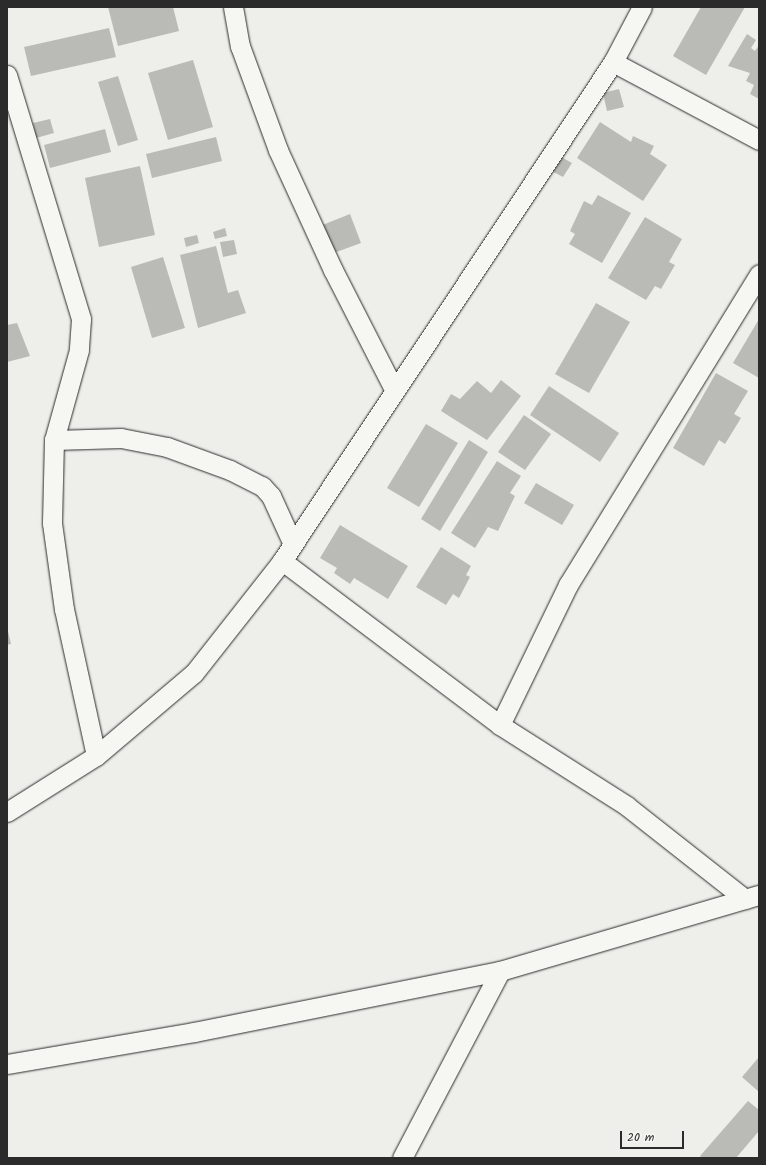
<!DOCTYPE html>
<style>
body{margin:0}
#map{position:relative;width:766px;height:1165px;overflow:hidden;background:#eeeeea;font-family:Kalam,sans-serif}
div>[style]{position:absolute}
.building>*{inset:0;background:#babab7}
.roads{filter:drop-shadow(0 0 1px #2b2b2b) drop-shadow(0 0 1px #2b2b2b)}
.street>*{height:19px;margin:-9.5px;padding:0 9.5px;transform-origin:9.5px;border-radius:9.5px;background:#f6f6f2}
span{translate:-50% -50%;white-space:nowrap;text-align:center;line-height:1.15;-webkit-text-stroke:3px #f6f6f2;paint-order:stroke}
.frame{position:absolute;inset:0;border:8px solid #2b2b2b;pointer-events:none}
.scale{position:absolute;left:620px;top:1131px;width:64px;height:18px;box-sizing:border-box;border:2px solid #2b2b2b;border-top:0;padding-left:5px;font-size:12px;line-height:14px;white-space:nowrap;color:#2b2b2b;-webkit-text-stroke:3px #f6f6f2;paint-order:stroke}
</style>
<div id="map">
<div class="building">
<div style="clip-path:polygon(108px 7px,173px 7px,179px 31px,118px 46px)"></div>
<div style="clip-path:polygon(701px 7px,745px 7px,706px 75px,673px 56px)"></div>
<div style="clip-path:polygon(109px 28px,116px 57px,31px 76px,24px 47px)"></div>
<div style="clip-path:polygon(747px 34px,756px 40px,751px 48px,755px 51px,759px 45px,759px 99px,750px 94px,754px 85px,746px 81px,750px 73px,728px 66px)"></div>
<div style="clip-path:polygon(193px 60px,213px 127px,168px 140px,148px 73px)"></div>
<div style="clip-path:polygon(118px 76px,138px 140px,118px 146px,98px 82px)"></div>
<div style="clip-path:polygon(619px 89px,624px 107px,607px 111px,603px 93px)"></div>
<div style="clip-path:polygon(50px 119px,54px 133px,36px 138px,33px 123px)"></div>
<div style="clip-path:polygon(600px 122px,631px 142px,633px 136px,654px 146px,650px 154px,667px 165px,643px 201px,577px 158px)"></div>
<div style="clip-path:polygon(105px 129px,111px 152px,50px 168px,44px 145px)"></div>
<div style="clip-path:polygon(216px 137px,222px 161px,152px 178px,146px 154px)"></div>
<div style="clip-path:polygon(554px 153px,572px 163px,563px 177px,546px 168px)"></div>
<div style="clip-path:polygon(140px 166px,155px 235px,99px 247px,85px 178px)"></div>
<div style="clip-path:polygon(598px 195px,631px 213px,602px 263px,569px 244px,575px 234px,570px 231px,584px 201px,592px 205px)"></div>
<div style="clip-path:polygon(350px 214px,361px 243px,331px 254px,320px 226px)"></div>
<div style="clip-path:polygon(645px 217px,682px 239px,669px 262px,675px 265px,661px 289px,655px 286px,646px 300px,608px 278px)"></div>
<div style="clip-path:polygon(225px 228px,227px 236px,215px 239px,213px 232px)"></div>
<div style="clip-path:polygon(197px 235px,199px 243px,186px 247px,184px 238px)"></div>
<div style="clip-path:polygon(234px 240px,237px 254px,223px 257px,220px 242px)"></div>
<div style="clip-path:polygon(216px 246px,228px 293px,238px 290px,246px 313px,198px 328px,180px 255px)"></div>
<div style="clip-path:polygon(163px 257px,185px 328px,152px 338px,131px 267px)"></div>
<div style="clip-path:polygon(596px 303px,630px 322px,589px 393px,555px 374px)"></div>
<div style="clip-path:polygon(759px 319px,759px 378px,733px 363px)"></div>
<div style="clip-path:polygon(17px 323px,30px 356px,7px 362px,7px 325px)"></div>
<div style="clip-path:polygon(716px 373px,748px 391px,734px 414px,741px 418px,725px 444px,719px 440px,704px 466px,673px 448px)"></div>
<div style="clip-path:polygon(501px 380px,521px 396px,487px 440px,441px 411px,451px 394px,460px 399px,477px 381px,491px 393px)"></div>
<div style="clip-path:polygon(549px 386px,619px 433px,600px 462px,530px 415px)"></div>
<div style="clip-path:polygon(524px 415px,551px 434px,525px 470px,498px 452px)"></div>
<div style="clip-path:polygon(426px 424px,458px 443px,419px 507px,387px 488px)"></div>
<div style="clip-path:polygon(469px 440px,488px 452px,440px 531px,421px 519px)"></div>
<div style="clip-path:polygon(497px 461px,521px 476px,510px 493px,515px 496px,498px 531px,488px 527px,475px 548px,451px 533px)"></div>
<div style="clip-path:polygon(536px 483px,574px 505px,562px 525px,524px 503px)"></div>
<div style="clip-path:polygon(340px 525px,408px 566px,388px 599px,354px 578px,350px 584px,334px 573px,337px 568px,320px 558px)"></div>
<div style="clip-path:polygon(441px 547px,471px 566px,466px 575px,470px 577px,459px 598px,453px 594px,446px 605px,416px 587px)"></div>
<div style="clip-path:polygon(7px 627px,11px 644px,7px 645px)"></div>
<div style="clip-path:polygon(759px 1057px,759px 1092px,742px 1077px)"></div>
<div style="clip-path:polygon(748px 1101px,759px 1110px,759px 1131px,736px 1158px,702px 1158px,700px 1156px)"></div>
</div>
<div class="roads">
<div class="street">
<div style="left:233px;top:7px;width:40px;rotate:80deg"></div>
<div style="left:240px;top:46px;width:111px;rotate:69.9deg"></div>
<div style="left:278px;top:150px;width:132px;rotate:65.4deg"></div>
<div style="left:333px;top:270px;width:134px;rotate:62.9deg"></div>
<div style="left:613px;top:62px;width:62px;rotate:-62.2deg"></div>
<div style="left:7px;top:75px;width:255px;rotate:73.1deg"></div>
<div style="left:81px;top:319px;width:31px;rotate:94deg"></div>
<div style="left:79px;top:350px;width:93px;rotate:105.5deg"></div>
<div style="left:54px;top:440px;width:83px;rotate:91.4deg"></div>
<div style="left:52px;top:523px;width:87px;rotate:82.1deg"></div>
<div style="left:64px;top:609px;width:150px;rotate:77.7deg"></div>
<div style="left:54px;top:440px;width:67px;rotate:-1.7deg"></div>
<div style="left:121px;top:438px;width:47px;rotate:11.1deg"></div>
<div style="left:167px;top:447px;width:67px;rotate:20.1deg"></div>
<div style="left:230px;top:470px;width:36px;rotate:27deg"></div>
<div style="left:262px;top:486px;width:13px;rotate:48deg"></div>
<div style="left:271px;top:496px;width:51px;rotate:65.5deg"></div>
<div style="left:500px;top:725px;width:156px;rotate:-64.1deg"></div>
<div style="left:568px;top:585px;width:365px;rotate:-58.4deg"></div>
<div style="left:7px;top:812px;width:105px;rotate:-32.2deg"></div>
<div style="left:96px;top:756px;width:128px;rotate:-40.3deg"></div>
<div style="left:194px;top:673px;width:142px;rotate:-51.8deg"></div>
<div style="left:745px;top:899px;width:150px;rotate:-141.8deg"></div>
<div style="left:627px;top:806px;width:151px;rotate:-147.5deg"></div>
<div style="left:500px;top:725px;width:273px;rotate:-143deg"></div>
<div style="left:282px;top:561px;width:599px;rotate:-56.44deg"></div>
<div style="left:613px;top:62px;width:166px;rotate:28.1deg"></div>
<div style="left:7px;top:1064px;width:190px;rotate:-9.7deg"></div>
<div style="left:194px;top:1032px;width:312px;rotate:-11.3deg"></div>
<div style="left:500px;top:971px;width:270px;rotate:-16.4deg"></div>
<div style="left:402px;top:1158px;width:211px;rotate:-62.3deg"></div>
</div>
</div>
<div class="frame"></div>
<div class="scale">20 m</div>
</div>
